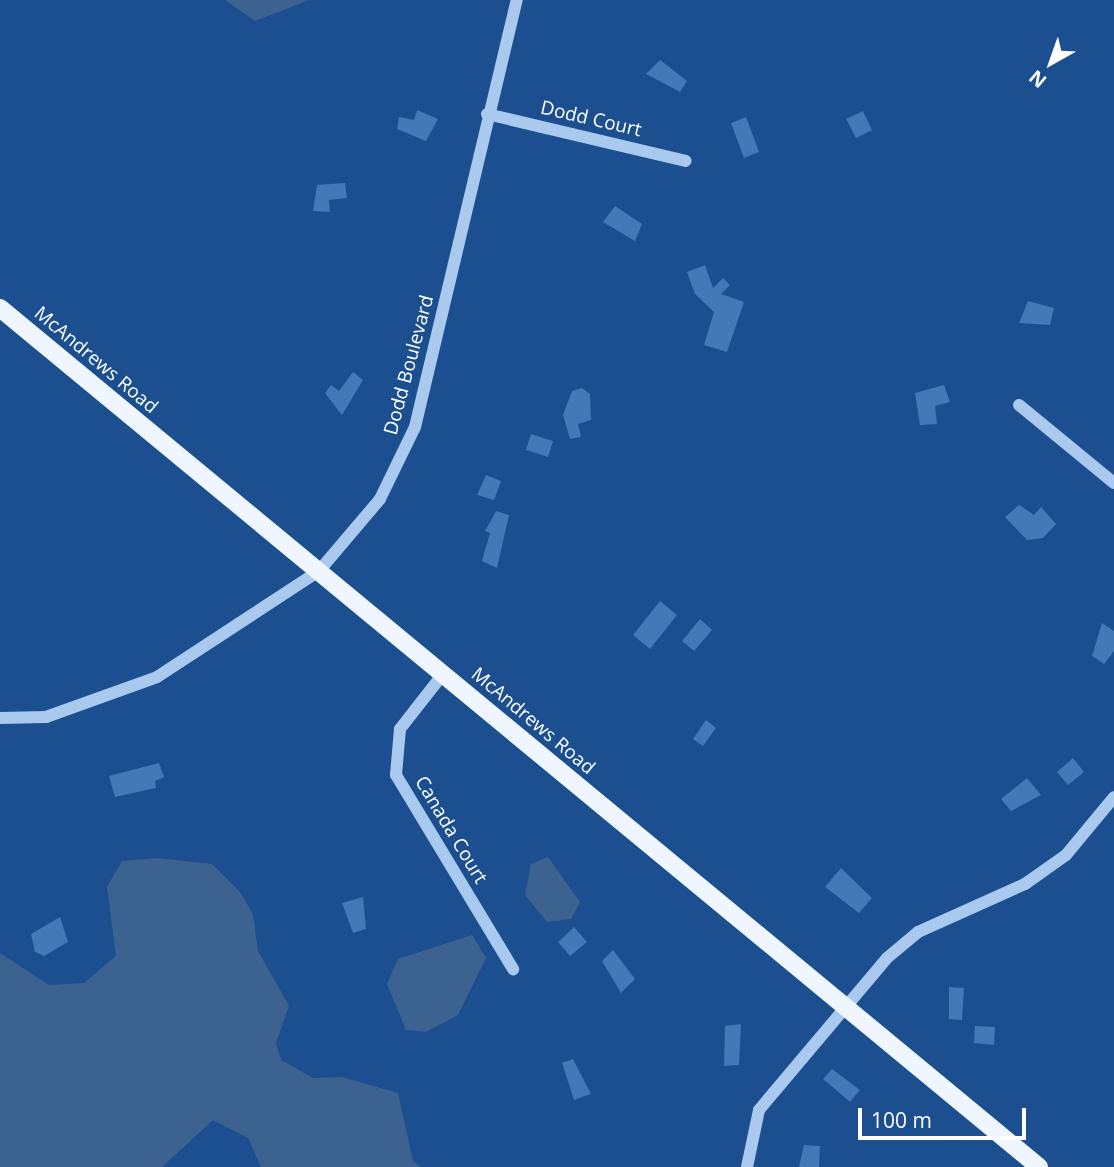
<!DOCTYPE html>
<style>
body{margin:0}
#map{position:relative;width:1114px;height:1167px;overflow:hidden;background:#1b4f8f;font-family:"Open Sans",sans-serif}
div>[style]{position:absolute}
.water>*{inset:0;background:#3c6290}
.building>*{inset:0;background:#4478b7}
.minor>*{height:12px;margin:-6px;padding:0 6px;transform-origin:6px;border-radius:6px;background:#a9c9ee}
.major>*{height:18px;margin:-9px;padding:0 9px;transform-origin:9px;border-radius:9px;background:#f0f6ff}
span{translate:-50% -50%;white-space:nowrap;text-align:center;line-height:1.15;-webkit-text-stroke:7px #1b4f8f;paint-order:stroke}
.street-label{font-size:19px;color:#fff}
.north{position:absolute;left:1016px;top:28px;width:70px;height:70px;-webkit-text-stroke:5px #1b4f8f;paint-order:stroke;rotate:220deg;font-size:19px;font-weight:700;line-height:28px;text-align:center;color:#fff}
.north::after{content:'';display:block;margin:auto;width:24px;height:32px;background:#fff;clip-path:polygon(50% 0,100% 100%,50% 72%,0 100%)}
.scale{position:absolute;left:858px;top:1108px;width:168px;height:32px;box-sizing:border-box;border:4px solid #fff;border-top:0;padding-left:9px;font-size:21px;line-height:24px;white-space:nowrap;color:#fff;-webkit-text-stroke:5px #1b4f8f;paint-order:stroke}
</style>
<div id="map">
<div class="water">
<div style="clip-path:polygon(225px 0,309px 0,255px 21px)"></div>
<div style="clip-path:polygon(548px 857px,580px 902px,571px 919px,547px 922px,525px 895px,531px 864px)"></div>
<div style="clip-path:polygon(157px 858px,212px 864px,240px 892px,253px 914px,258px 951px,289px 1006px,276px 1043px,281px 1060px,313px 1078px,342px 1077px,398px 1093px,413px 1161px,421px 1167px,261px 1167px,248px 1138px,213px 1120px,162px 1167px,0 1167px,0 953px,49px 985px,84px 983px,116px 956px,107px 887px,122px 861px)"></div>
<div style="clip-path:polygon(472px 935px,486px 958px,458px 1015px,426px 1032px,406px 1030px,387px 984px,398px 959px)"></div>
</div>
<div class="building">
<div style="clip-path:polygon(660px 60px,687px 81px,680px 92px,646px 74px)"></div>
<div style="clip-path:polygon(417px 110px,438px 119px,426px 141px,397px 129px,399px 117px,414px 120px)"></div>
<div style="clip-path:polygon(863px 111px,872px 130px,856px 138px,846px 119px)"></div>
<div style="clip-path:polygon(746px 117px,759px 152px,744px 158px,731px 123px)"></div>
<div style="clip-path:polygon(345px 183px,347px 198px,329px 200px,330px 212px,313px 211px,317px 185px)"></div>
<div style="clip-path:polygon(615px 206px,642px 224px,635px 241px,603px 222px)"></div>
<div style="clip-path:polygon(705px 265px,713px 288px,723px 278px,730px 285px,721px 294px,744px 302px,727px 352px,704px 345px,714px 312px,695px 294px,687px 272px)"></div>
<div style="clip-path:polygon(1028px 301px,1054px 308px,1050px 325px,1019px 323px)"></div>
<div style="clip-path:polygon(353px 372px,363px 380px,342px 415px,325px 393px,331px 385px,339px 391px)"></div>
<div style="clip-path:polygon(944px 385px,950px 402px,935px 406px,937px 424px,920px 425px,915px 393px)"></div>
<div style="clip-path:polygon(582px 388px,590px 394px,591px 420px,578px 424px,581px 437px,570px 439px,563px 415px,572px 391px)"></div>
<div style="clip-path:polygon(531px 434px,553px 441px,548px 457px,526px 450px)"></div>
<div style="clip-path:polygon(486px 475px,501px 481px,494px 500px,477px 495px)"></div>
<div style="clip-path:polygon(1019px 505px,1034px 515px,1041px 507px,1056px 524px,1043px 538px,1027px 540px,1005px 517px)"></div>
<div style="clip-path:polygon(496px 511px,509px 515px,497px 568px,482px 561px,490px 533px,485px 531px)"></div>
<div style="clip-path:polygon(660px 601px,677px 615px,650px 649px,633px 635px)"></div>
<div style="clip-path:polygon(700px 619px,712px 630px,694px 651px,682px 641px)"></div>
<div style="clip-path:polygon(1102px 623px,1114px 631px,1114px 651px,1104px 664px,1092px 656px)"></div>
<div style="clip-path:polygon(706px 720px,716px 728px,703px 746px,693px 739px)"></div>
<div style="clip-path:polygon(1073px 758px,1084px 772px,1068px 785px,1057px 772px)"></div>
<div style="clip-path:polygon(159px 763px,164px 777px,155px 781px,156px 788px,115px 797px,109px 776px)"></div>
<div style="clip-path:polygon(1027px 778px,1041px 795px,1011px 811px,1001px 799px)"></div>
<div style="clip-path:polygon(841px 868px,872px 898px,859px 913px,825px 887px)"></div>
<div style="clip-path:polygon(363px 897px,366px 929px,353px 933px,342px 903px)"></div>
<div style="clip-path:polygon(60px 917px,68px 942px,44px 956px,35px 952px,31px 934px)"></div>
<div style="clip-path:polygon(574px 927px,587px 942px,570px 956px,558px 942px)"></div>
<div style="clip-path:polygon(613px 950px,635px 979px,621px 993px,602px 961px)"></div>
<div style="clip-path:polygon(949px 987px,964px 988px,962px 1020px,949px 1019px)"></div>
<div style="clip-path:polygon(741px 1024px,739px 1065px,724px 1066px,725px 1026px)"></div>
<div style="clip-path:polygon(975px 1026px,995px 1027px,994px 1045px,974px 1043px)"></div>
<div style="clip-path:polygon(573px 1059px,591px 1094px,574px 1100px,562px 1063px)"></div>
<div style="clip-path:polygon(832px 1069px,860px 1090px,850px 1102px,823px 1079px)"></div>
<div style="clip-path:polygon(804px 1145px,820px 1146px,819px 1167px,799px 1167px)"></div>
</div>
<div class="minor">
<div style="left:487px;top:114px;width:204px;rotate:13.3deg"></div>
<div style="left:1019px;top:405px;width:123px;rotate:39.4deg"></div>
<div style="left:443px;top:674px;width:70px;rotate:128deg"></div>
<div style="left:400px;top:729px;width:46px;rotate:95deg"></div>
<div style="left:396px;top:775px;width:227px;rotate:58.9deg"></div>
<div style="left:0;top:718px;width:46px;rotate:-1.2deg"></div>
<div style="left:46px;top:717px;width:118px;rotate:-19.8deg"></div>
<div style="left:157px;top:677px;width:194px;rotate:-33.2deg"></div>
<div style="left:319px;top:571px;width:94px;rotate:-49.7deg"></div>
<div style="left:380px;top:499px;width:80px;rotate:-64.1deg"></div>
<div style="left:415px;top:427px;width:439px;rotate:-76.6deg"></div>
<div style="left:747px;top:1167px;width:58px;rotate:-78.1deg"></div>
<div style="left:759px;top:1110px;width:199px;rotate:-49.9deg"></div>
<div style="left:887px;top:958px;width:40px;rotate:-40deg"></div>
<div style="left:918px;top:932px;width:117px;rotate:-24.2deg"></div>
<div style="left:1025px;top:884px;width:50px;rotate:-35.3deg"></div>
<div style="left:1066px;top:855px;width:75px;rotate:-50.4deg"></div>
</div>
<div class="major">
<div style="left:0;top:308px;width:1348px;rotate:39.58deg"></div>
</div>
<div class="street-label">
<span style="left:591px;top:119px;rotate:13deg">Dodd Court</span>
<span style="left:96px;top:360px;rotate:40deg">McAndrews Road</span>
<span style="left:409px;top:365px;rotate:-75deg">Dodd Boulevard</span>
<span style="left:533px;top:721px;rotate:40deg">McAndrews Road</span>
<span style="left:451px;top:830px;rotate:59deg">Canada Court</span>
</div>
<div class="north">N</div>
<div class="scale">100 m</div>
</div>
